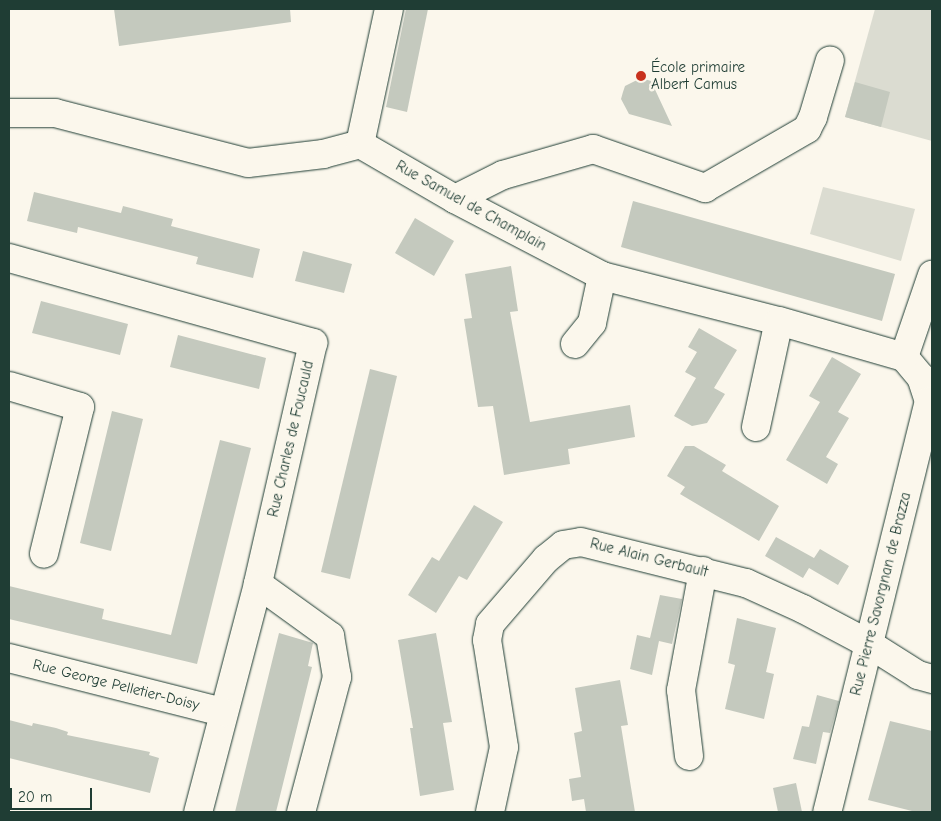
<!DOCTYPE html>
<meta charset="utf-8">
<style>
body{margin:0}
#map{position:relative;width:941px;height:821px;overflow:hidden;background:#fbf7ec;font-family:"Comic Neue",sans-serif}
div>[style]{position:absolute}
.green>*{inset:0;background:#dbdcd1}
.building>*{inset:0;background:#c4c9be}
.roads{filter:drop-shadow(0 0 1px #1f3d34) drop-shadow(0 0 1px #1f3d34)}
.minor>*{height:28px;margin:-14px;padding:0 14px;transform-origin:14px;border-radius:14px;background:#fbf7ec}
.dots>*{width:14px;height:14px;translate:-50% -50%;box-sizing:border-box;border:2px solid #fbf7ec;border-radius:50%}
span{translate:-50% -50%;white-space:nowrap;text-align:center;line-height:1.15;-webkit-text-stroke:5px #fbf7ec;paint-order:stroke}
.poi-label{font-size:15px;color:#1f3d34}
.left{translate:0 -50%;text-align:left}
.street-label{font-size:15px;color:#1f3d34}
.frame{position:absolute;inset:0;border:10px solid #1f3d34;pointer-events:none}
.scale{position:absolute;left:10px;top:788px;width:82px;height:22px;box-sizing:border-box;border:2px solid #1f3d34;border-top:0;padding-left:6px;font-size:15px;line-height:18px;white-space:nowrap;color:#1f3d34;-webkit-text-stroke:4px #fbf7ec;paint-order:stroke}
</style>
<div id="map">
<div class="green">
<div style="clip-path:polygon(875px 9px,932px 9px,932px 141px,845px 117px)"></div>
<div style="clip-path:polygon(823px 187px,915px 209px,901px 261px,810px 234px)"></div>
</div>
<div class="building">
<div style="clip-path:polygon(114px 9px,290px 9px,291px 22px,119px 46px)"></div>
<div style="clip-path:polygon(406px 9px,428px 9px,407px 112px,386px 107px)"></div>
<div style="clip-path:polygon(641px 78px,651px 81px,672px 126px,629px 114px,621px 99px,623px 92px,625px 86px)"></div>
<div style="clip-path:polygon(855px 82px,890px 92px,881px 127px,845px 117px)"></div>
<div style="clip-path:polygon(34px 192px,121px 213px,123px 206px,173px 219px,171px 226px,260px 249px,253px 278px,196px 264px,198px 257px,78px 227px,77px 233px,27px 221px)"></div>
<div style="clip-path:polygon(633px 201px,895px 274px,882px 321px,621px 247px)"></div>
<div style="clip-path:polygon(415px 218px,454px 241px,434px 276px,395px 253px)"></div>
<div style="clip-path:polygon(303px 251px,352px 264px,344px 293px,295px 281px)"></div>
<div style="clip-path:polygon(511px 266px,518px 311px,510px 312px,530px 422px,630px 405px,635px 437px,568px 449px,570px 464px,504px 475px,493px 406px,478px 407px,464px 319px,472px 318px,465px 274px)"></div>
<div style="clip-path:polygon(41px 301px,128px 324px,120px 355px,32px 333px)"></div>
<div style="clip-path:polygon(699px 328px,737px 350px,714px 388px,725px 394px,707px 423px,692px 426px,674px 416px,696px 378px,685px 372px,697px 352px,688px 347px)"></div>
<div style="clip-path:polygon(178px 335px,266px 358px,259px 389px,170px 367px)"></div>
<div style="clip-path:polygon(832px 357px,861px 374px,838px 412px,849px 418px,826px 457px,838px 464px,827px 484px,786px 460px,820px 402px,809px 396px)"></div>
<div style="clip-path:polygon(370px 369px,397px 376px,350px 579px,321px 572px)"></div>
<div style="clip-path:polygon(112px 411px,143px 419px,111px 551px,80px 543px)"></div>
<div style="clip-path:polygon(220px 440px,251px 448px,197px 664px,9px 619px,9px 586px,104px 609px,102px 619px,171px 635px)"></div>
<div style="clip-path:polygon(685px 446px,694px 446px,726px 465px,722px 471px,779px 506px,759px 541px,680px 494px,685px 487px,667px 476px)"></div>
<div style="clip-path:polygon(474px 505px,503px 522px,467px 580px,459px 576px,436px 613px,408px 595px,432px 557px,439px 561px)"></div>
<div style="clip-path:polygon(776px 537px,814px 558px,820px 549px,849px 566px,838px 585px,809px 568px,803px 578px,765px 556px)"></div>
<div style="clip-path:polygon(660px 595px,682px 599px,672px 644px,659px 641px,652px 675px,630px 669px,637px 635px,650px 638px)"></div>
<div style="clip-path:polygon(737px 618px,776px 628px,766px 672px,774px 674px,764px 719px,725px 709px,735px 665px,728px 663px)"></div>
<div style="clip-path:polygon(279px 633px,313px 643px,308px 666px,312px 667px,276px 812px,235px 812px)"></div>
<div style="clip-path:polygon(436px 633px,452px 722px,443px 723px,454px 790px,420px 796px,410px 728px,413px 728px,398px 640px)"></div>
<div style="clip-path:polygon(620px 680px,628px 725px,621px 726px,635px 812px,586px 812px,584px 799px,572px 801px,569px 779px,581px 777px,574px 733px,582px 731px,575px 688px)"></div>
<div style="clip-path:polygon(817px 695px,839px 701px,830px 733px,823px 732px,816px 764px,793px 759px,802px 726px,809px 727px)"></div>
<div style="clip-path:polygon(9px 720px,32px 726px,33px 723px,56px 728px,68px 732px,67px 735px,150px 752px,149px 755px,159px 758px,150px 793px,9px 758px)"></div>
<div style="clip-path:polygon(890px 721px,932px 731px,932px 812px,916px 812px,868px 800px)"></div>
<div style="clip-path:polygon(796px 783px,802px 812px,778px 812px,773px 788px)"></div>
</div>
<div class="roads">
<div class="minor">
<div style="left:9px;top:113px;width:46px"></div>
<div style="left:55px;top:113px;width:199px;rotate:14.5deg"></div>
<div style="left:248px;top:163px;width:76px;rotate:-6.8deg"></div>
<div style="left:323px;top:154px;width:38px;rotate:-15deg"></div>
<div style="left:360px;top:144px;width:110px;rotate:30.1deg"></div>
<div style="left:455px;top:199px;width:166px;rotate:27.6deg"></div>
<div style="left:602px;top:276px;width:183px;rotate:14.3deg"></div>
<div style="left:779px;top:321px;width:130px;rotate:16.1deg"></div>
<div style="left:904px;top:357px;width:26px;rotate:50deg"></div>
<div style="left:921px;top:377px;width:25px;rotate:72deg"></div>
<div style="left:929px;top:401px;width:423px;rotate:103.9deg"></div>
<div style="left:360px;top:144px;width:138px;rotate:-77.9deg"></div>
<div style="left:455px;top:199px;width:54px;rotate:-26.6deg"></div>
<div style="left:503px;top:175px;width:94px;rotate:-16.1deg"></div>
<div style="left:593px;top:149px;width:119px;rotate:19.2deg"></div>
<div style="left:705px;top:188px;width:118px;rotate:-30deg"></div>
<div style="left:807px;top:129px;width:13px;rotate:-63deg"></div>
<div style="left:813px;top:117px;width:59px;rotate:-73.4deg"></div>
<div style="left:9px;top:258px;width:316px;rotate:15.6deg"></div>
<div style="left:313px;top:343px;width:247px;rotate:102.9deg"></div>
<div style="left:258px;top:584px;width:236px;rotate:104.7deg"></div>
<div style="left:575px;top:344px;width:27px;rotate:-51deg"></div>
<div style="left:592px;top:323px;width:48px;rotate:-78deg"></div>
<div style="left:904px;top:357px;width:87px;rotate:-71.1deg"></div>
<div style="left:9px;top:386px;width:74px;rotate:16.5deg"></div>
<div style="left:80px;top:407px;width:151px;rotate:103.8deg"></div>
<div style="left:756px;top:427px;width:108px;rotate:-77.8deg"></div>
<div style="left:258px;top:584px;width:89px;rotate:35.8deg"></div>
<div style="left:330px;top:636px;width:42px;rotate:80.3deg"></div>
<div style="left:337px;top:677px;width:140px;rotate:104.9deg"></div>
<div style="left:9px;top:658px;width:221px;rotate:14.2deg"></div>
<div style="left:689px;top:756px;width:66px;rotate:-96.9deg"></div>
<div style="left:681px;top:690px;width:121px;rotate:-79.5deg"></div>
<div style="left:490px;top:812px;width:66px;rotate:-77.8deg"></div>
<div style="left:504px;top:747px;width:108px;rotate:-99deg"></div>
<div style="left:487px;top:640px;width:16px;rotate:-79deg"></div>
<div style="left:490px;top:624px;width:86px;rotate:-49.3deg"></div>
<div style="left:546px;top:559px;width:22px;rotate:-39deg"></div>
<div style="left:563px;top:545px;width:18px;rotate:-9deg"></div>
<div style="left:581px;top:542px;width:170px;rotate:14deg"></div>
<div style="left:746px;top:583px;width:63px;rotate:24.5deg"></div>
<div style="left:803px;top:609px;width:75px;rotate:27.9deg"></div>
<div style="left:869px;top:644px;width:58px;rotate:32.3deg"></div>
<div style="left:918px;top:675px;width:15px;rotate:16deg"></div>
</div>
</div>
<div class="dots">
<div style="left:641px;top:76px;background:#c8321e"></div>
</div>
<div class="poi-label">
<span class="left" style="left:651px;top:76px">École primaire<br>Albert Camus</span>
</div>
<div class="street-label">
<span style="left:471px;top:206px;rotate:29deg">Rue Samuel de Champlain</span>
<span style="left:291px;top:439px;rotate:-77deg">Rue Charles de Foucauld</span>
<span style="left:649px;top:558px;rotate:14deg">Rue Alain Gerbault</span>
<span style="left:881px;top:594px;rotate:-76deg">Rue Pierre Savorgnan de Brazza</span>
<span style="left:116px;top:685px;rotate:14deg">Rue George Pelletier-Doisy</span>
</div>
<div class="frame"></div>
<div class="scale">20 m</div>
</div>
